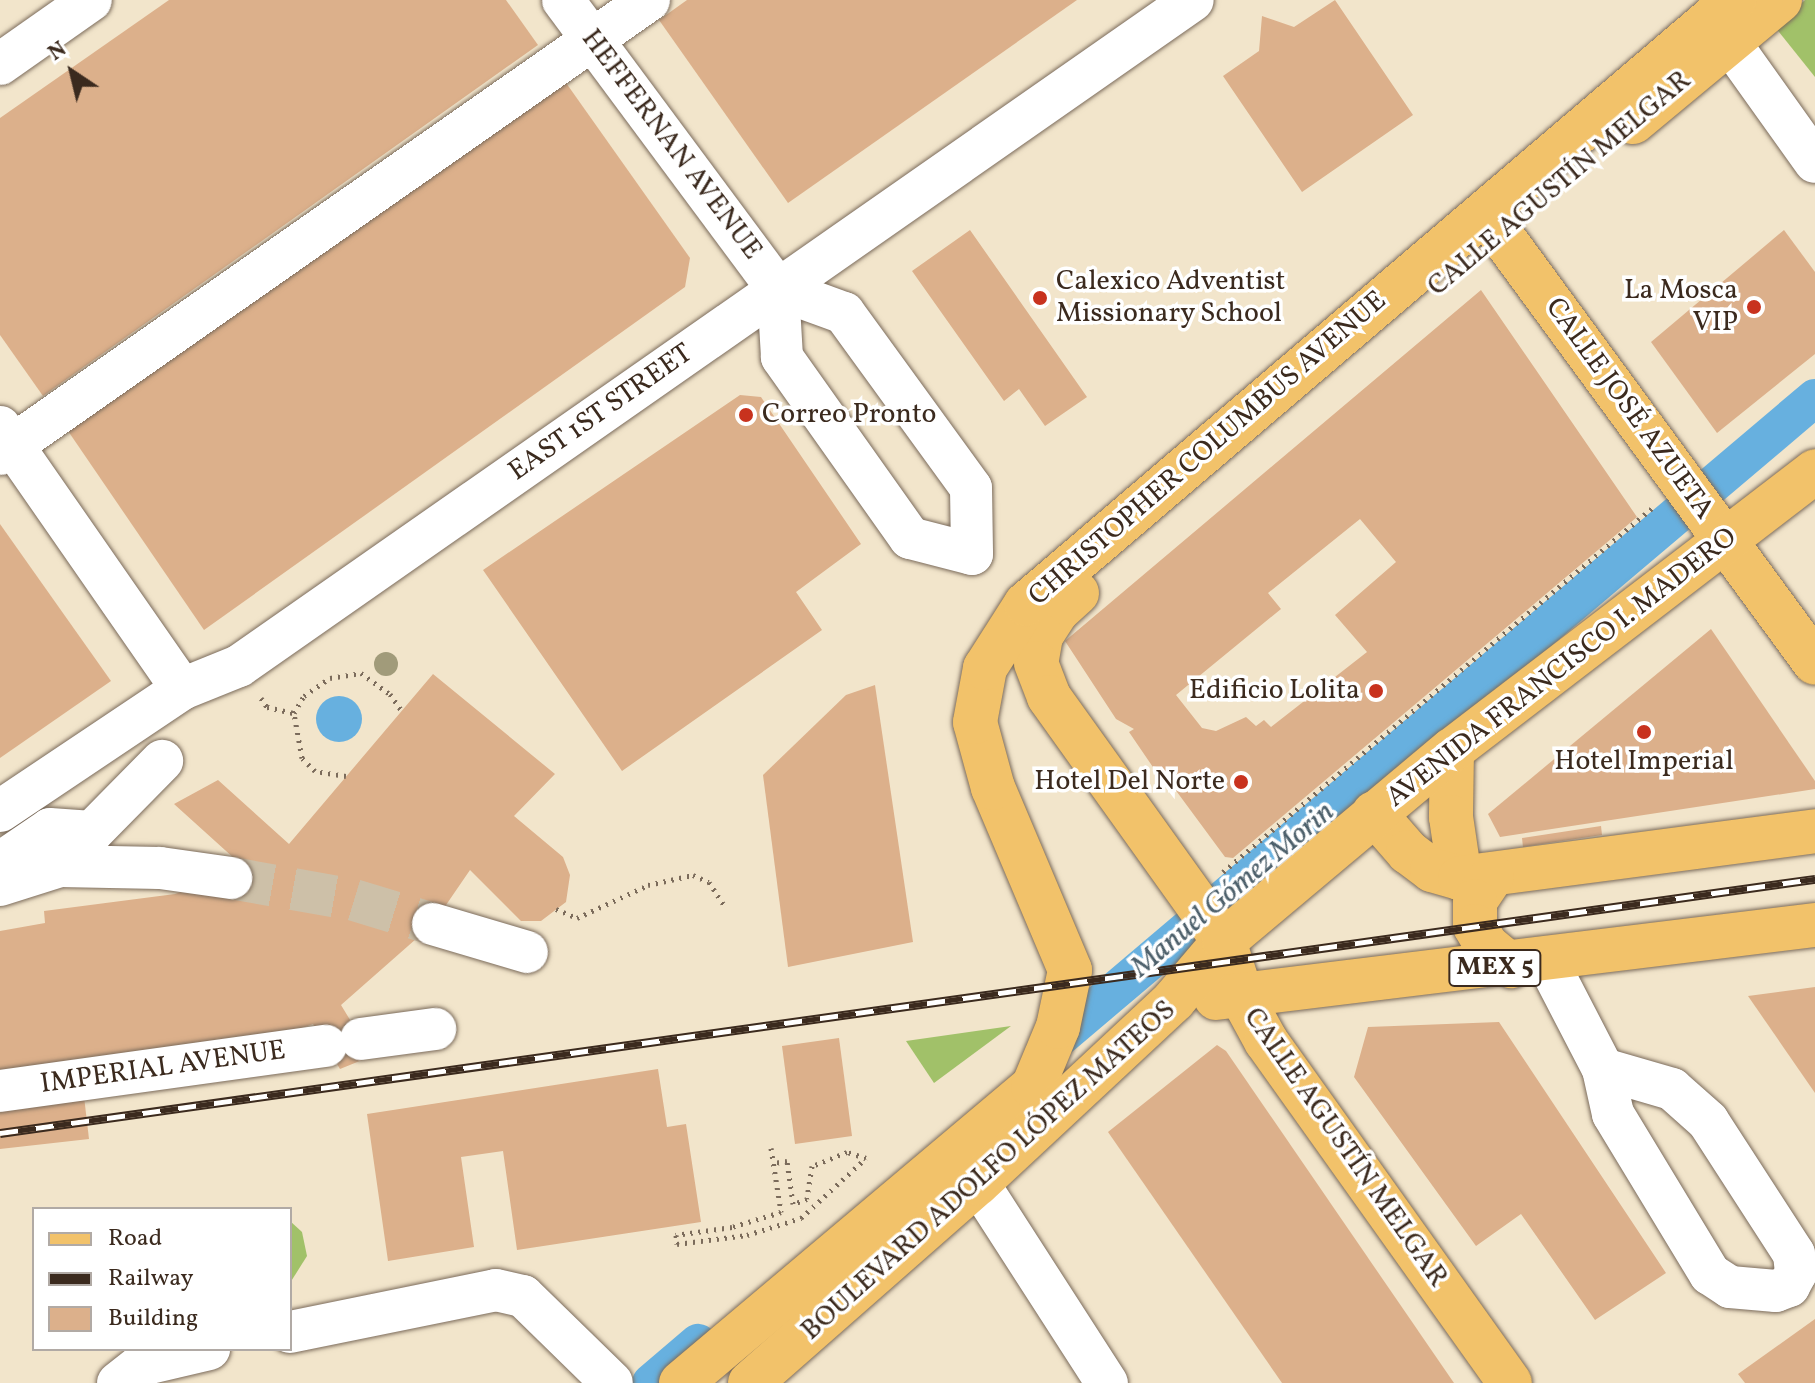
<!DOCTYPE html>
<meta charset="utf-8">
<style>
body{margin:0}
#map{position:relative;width:1815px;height:1383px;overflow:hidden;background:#f2e5cb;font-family:Vollkorn,serif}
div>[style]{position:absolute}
.green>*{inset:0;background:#a1c169}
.water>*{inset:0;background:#67b0df}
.round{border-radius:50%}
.canal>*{height:38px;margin:-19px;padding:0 19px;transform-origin:19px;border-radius:19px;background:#67b0df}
.building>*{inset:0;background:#dcb08b}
.minor-tunnel>*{height:42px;margin-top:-21px;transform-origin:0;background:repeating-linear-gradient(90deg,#cdc0a8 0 42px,transparent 0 63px)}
.path>*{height:5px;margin-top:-2.5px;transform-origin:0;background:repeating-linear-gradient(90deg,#7b6b5b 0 2px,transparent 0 8px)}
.roads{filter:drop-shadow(0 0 2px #7b6b5b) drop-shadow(0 0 2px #7b6b5b)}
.minor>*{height:42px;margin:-21px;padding:0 21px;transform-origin:21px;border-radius:21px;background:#fff}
.major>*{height:44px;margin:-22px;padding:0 22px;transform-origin:22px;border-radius:22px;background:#f2c26a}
.rail>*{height:9px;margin-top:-4.5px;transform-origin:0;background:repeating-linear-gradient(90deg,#fff 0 18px,#3b2a1e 0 36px);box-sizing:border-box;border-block:2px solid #3b2a1e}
.trees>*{width:24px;height:24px;margin:-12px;border-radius:50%;background:#a19b7a}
.dots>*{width:22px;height:22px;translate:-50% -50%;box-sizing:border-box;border:4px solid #fff;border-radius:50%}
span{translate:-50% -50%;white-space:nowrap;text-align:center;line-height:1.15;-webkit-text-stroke:7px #fff;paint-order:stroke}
.shield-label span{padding:2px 6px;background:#fff;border:2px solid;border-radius:6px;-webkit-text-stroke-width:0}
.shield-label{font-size:26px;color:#3b2a1e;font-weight:700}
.street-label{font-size:28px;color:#3b2a1e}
.poi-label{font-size:28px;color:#3b2a1e}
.left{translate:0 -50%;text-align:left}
.right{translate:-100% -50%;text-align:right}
.water-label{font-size:30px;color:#4d606b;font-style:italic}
.legend{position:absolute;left:32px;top:1207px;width:260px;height:144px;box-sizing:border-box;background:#fff;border:2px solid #b1aaa5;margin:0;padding:10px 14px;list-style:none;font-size:24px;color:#3b2a1e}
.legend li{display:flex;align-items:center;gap:16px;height:40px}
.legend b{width:40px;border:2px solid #b1aaa5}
.north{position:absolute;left:32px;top:32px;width:80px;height:80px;-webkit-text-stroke:6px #fff;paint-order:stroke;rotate:325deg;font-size:22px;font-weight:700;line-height:32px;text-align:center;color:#3b2a1e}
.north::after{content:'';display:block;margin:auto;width:28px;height:36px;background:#3b2a1e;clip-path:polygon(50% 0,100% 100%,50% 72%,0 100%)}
</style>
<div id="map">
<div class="green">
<div style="clip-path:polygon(1805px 0,1815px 0,1815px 77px,1775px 27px)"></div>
<div style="clip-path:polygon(1011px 1026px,934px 1083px,906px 1041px)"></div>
<div style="clip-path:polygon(290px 1221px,302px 1232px,307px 1256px,290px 1283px)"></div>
</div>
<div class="water">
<div class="round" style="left:316px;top:696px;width:46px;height:46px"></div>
</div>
<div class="canal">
<div style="left:1045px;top:1050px;width:1009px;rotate:-40.26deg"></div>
<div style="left:651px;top:1383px;width:62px;rotate:-40.4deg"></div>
</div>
<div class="building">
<div style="clip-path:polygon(169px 0,506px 0,538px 45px,43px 396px,0 335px,0 118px)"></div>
<div style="clip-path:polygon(687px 0,1077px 0,788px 203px,659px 20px)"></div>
<div style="clip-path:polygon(1335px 0,1413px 115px,1302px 192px,1223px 76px,1259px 51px,1262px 16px,1294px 27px)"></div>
<div style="clip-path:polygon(564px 80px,690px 258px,685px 287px,204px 630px,66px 428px)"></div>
<div style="clip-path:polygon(970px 230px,1087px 397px,1045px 426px,1019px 389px,1004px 401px,912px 271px)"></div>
<div style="clip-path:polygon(1784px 230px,1815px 272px,1815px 354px,1717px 433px,1651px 342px)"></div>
<div style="clip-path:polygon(evenodd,1481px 290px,1637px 517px,1233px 858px,1225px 857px,1163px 773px,1159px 776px,1129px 732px,1134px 729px,1116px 719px,1065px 641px,1481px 290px,1360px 519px,1396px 562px,1335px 615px,1367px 652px,1271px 727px,1264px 720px,1256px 726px,1246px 717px,1216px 731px,1202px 728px,1176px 695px,1281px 609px,1268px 593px,1360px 519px)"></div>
<div style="clip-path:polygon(740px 395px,761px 397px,861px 544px,796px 592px,822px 630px,622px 771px,483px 570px)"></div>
<div style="clip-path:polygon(0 524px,111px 681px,0 758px)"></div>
<div style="clip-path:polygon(1711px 629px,1815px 781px,1815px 789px,1500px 837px,1488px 814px)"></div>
<div style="clip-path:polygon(433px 674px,555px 774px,514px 816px,563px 857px,570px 875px,566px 902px,541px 921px,521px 921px,470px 870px,433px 924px,341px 1005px,372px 1056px,340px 1069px,313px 1024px,237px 1052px,0 1079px,0 931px,45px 923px,44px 911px,175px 894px,246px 869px,174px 804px,218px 780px,289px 844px)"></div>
<div style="clip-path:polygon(875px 685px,913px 942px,788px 967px,763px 775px,846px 695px)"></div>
<div style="clip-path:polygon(1601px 826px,1602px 835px,1523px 847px,1522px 838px)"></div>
<div style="clip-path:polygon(1815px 987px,1815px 1093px,1748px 996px)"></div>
<div style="clip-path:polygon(1499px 1022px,1666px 1273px,1595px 1320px,1521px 1214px,1476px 1246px,1354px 1077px,1368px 1027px)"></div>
<div style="clip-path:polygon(839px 1038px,852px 1136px,795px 1144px,782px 1046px)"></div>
<div style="clip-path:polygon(1217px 1045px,1226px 1051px,1454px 1383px,1282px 1383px,1108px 1132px)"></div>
<div style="clip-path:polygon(658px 1069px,667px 1127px,686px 1124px,701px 1222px,517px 1250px,503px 1151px,461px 1157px,474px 1247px,388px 1261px,367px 1114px)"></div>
<div style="clip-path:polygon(83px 1088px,89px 1139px,0 1149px,0 1097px)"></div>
<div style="clip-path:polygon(1815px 1319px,1815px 1383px,1745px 1383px,1738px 1374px)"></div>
</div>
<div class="minor-tunnel">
<div style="left:231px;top:878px;width:125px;rotate:10.1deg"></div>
<div style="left:354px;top:900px;width:83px;rotate:16.9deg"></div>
</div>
<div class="path">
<div style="left:261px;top:698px;width:11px;rotate:56deg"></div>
<div style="left:267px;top:707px;width:28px;rotate:13deg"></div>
<div style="left:346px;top:776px;width:31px;rotate:-171deg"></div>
<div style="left:315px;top:771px;width:18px;rotate:-135deg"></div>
<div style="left:302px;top:758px;width:46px;rotate:-100.1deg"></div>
<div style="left:294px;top:713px;width:20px;rotate:-60deg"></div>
<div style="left:304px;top:696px;width:32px;rotate:-35deg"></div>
<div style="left:330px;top:678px;width:31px;rotate:-9deg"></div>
<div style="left:361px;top:673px;width:36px;rotate:36deg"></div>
<div style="left:390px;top:694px;width:21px;rotate:55deg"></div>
<div style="left:1223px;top:872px;width:563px;rotate:-40.31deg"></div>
<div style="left:556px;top:909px;width:23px;rotate:23deg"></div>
<div style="left:577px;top:918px;width:78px;rotate:-24.9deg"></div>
<div style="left:648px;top:885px;width:46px;rotate:-12.5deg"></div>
<div style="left:693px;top:875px;width:17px;rotate:24deg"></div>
<div style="left:709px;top:882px;width:30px;rotate:57deg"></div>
<div style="left:771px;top:1148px;width:65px;rotate:81.1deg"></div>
<div style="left:781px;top:1212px;width:51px;rotate:163deg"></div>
<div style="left:732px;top:1227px;width:57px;rotate:171.9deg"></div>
<div style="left:676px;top:1235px;width:9px;rotate:84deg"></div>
<div style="left:677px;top:1244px;width:71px;rotate:-7.3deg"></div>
<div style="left:747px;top:1235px;width:57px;rotate:-17.5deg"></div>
<div style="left:801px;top:1218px;width:88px;rotate:-42.7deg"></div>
<div style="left:866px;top:1158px;width:20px;rotate:-162deg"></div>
<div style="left:847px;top:1152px;width:38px;rotate:158deg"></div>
<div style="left:812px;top:1166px;width:33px;rotate:99deg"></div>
<div style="left:807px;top:1199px;width:15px;rotate:160deg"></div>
<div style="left:793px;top:1204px;width:43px;rotate:-97.9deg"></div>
<div style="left:787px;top:1161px;width:13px;rotate:171deg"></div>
</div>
<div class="roads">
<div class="minor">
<div style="left:563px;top:0;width:360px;rotate:53.4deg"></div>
<div style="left:778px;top:289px;width:70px;rotate:20deg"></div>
<div style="left:844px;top:313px;width:216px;rotate:54deg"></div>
<div style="left:971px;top:488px;width:66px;rotate:89.1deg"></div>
<div style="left:972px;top:554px;width:64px;rotate:-165.5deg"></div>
<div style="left:910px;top:538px;width:222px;rotate:-125.3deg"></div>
<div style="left:782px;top:357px;width:68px;rotate:-93.4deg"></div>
<div style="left:1730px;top:43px;width:146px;rotate:54.5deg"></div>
<div style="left:0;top:64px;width:111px;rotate:-35.1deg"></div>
<div style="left:0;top:427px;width:319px;rotate:55.2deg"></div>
<div style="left:0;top:454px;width:792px;rotate:-34.97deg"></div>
<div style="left:0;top:811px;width:219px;rotate:-33.8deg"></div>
<div style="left:182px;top:689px;width:61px;rotate:-22deg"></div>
<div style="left:239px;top:666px;width:1163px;rotate:-34.92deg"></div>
<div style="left:0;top:863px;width:60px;rotate:-34.2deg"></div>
<div style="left:50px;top:829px;width:42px;rotate:4.1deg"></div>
<div style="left:92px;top:832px;width:100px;rotate:-45.4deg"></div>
<div style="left:0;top:885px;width:63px;rotate:-17.6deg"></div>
<div style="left:60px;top:866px;width:100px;rotate:1.1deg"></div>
<div style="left:160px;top:868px;width:72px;rotate:8deg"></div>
<div style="left:433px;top:924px;width:98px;rotate:16.6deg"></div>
<div style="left:1547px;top:961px;width:122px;rotate:62.6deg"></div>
<div style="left:1603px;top:1069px;width:46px;rotate:77.5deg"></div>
<div style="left:1613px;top:1114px;width:187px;rotate:58.8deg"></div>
<div style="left:1710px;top:1274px;width:24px;rotate:33deg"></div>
<div style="left:1730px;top:1287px;width:46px;rotate:5deg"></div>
<div style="left:1776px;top:1291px;width:14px;rotate:-21deg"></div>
<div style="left:1789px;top:1286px;width:15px;rotate:-62deg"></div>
<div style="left:1796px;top:1273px;width:19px;rotate:-96deg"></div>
<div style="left:1794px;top:1254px;width:158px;rotate:-122.9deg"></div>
<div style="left:1708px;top:1121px;width:48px;rotate:-138.4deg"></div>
<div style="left:1672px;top:1089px;width:72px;rotate:-163.8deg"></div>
<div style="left:361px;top:1039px;width:75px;rotate:-7.7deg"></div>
<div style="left:0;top:1091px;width:329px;rotate:-7.9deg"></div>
<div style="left:978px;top:1183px;width:238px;rotate:57.2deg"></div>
<div style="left:290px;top:1332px;width:210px;rotate:-11.5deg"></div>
<div style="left:496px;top:1290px;width:28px;rotate:13deg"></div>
<div style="left:523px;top:1296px;width:124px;rotate:44.3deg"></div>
<div style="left:118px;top:1383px;width:29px;rotate:-38deg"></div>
<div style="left:141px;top:1365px;width:70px;rotate:-13.2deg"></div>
</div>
<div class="major">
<div style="left:1633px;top:122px;width:191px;rotate:-39.7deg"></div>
<div style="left:1499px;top:232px;width:534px;rotate:53.75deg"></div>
<div style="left:1077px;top:593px;width:27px;rotate:138deg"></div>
<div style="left:1057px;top:611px;width:30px;rotate:123deg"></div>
<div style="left:1041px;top:636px;width:27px;rotate:100deg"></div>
<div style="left:1036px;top:663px;width:36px;rotate:69deg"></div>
<div style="left:1049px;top:697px;width:300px;rotate:54.4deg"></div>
<div style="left:1224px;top:941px;width:59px;rotate:72.2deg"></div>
<div style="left:1242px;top:997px;width:50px;rotate:61.4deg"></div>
<div style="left:1266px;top:1041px;width:420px;rotate:54.5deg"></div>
<div style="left:1452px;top:750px;width:67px;rotate:90.9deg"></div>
<div style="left:1451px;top:817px;width:62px;rotate:81.6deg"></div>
<div style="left:1374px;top:813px;width:52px;rotate:48.9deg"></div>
<div style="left:1408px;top:852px;width:30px;rotate:37deg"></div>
<div style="left:1432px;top:870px;width:29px;rotate:16deg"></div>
<div style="left:1460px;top:878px;width:358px;rotate:-7.5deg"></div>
<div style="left:1492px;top:876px;width:30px;rotate:124deg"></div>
<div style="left:1475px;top:901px;width:25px;rotate:90deg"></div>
<div style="left:1475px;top:926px;width:22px;rotate:60deg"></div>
<div style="left:1486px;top:945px;width:33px;rotate:40deg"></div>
<div style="left:1216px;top:998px;width:603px;rotate:-6.95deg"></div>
<div style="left:681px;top:1383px;width:460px;rotate:-40.1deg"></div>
<div style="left:1033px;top:1087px;width:65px;rotate:-67.4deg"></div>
<div style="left:1058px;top:1027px;width:58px;rotate:-78.1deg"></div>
<div style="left:1070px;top:970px;width:198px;rotate:-112.9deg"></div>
<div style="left:993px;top:788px;width:68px;rotate:-105.3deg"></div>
<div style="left:975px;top:722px;width:55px;rotate:-79.5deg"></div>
<div style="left:985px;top:668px;width:76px;rotate:-57.4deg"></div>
<div style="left:1026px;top:604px;width:931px;rotate:-40.47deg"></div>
<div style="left:750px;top:1383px;width:303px;rotate:-41.3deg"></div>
<div style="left:978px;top:1183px;width:268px;rotate:-43deg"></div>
<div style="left:1174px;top:1000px;width:77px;rotate:-49.7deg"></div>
<div style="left:1224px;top:941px;width:297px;rotate:-40deg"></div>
<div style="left:1452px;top:750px;width:458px;rotate:-37.5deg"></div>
</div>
</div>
<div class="rail">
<div style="left:0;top:1133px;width:1833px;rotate:-7.97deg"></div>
</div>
<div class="trees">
<div style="left:386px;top:664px"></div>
</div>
<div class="dots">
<div style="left:1040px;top:298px;background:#c8321e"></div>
<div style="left:1754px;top:307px;background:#c8321e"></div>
<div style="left:746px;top:415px;background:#c8321e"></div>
<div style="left:1376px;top:691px;background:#c8321e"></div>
<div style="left:1644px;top:732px;background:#c8321e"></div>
<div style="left:1241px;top:782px;background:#c8321e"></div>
</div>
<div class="shield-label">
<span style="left:1495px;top:968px">MEX 5</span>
</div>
<div class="street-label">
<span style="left:671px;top:145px;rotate:53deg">HEFFERNAN AVENUE</span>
<span style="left:1560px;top:184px;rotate:-40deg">CALLE AGUSTÍN MELGAR</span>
<span style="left:1629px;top:409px;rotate:54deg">CALLE JOSÉ AZUETA</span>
<span style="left:601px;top:413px;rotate:-35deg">EAST 1ST STREET</span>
<span style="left:1208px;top:449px;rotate:-41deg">CHRISTOPHER COLUMBUS AVENUE</span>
<span style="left:1562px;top:668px;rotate:-38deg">AVENIDA FRANCISCO I. MADERO</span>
<span style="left:163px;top:1068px;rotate:-8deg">IMPERIAL AVENUE</span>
<span style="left:1345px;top:1148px;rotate:55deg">CALLE AGUSTÍN MELGAR</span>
<span style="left:989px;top:1171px;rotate:-42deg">BOULEVARD ADOLFO LÓPEZ MATEOS</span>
</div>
<div class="poi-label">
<span class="left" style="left:1056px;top:298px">Calexico Adventist<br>Missionary School</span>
<span class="right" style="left:1738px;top:307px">La Mosca<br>VIP</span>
<span class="left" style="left:762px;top:415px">Correo Pronto</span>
<span class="right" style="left:1360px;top:691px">Edificio Lolita</span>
<span style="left:1644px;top:762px">Hotel Imperial</span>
<span class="right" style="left:1225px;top:782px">Hotel Del Norte</span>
</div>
<div class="water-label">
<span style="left:1233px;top:890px;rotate:-40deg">Manuel Gómez Morin</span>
</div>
<ul class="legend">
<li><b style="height:10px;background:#f2c26a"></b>Road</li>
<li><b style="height:10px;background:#3b2a1e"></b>Railway</li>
<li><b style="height:22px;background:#dcb08b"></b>Building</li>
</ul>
<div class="north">N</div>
</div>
